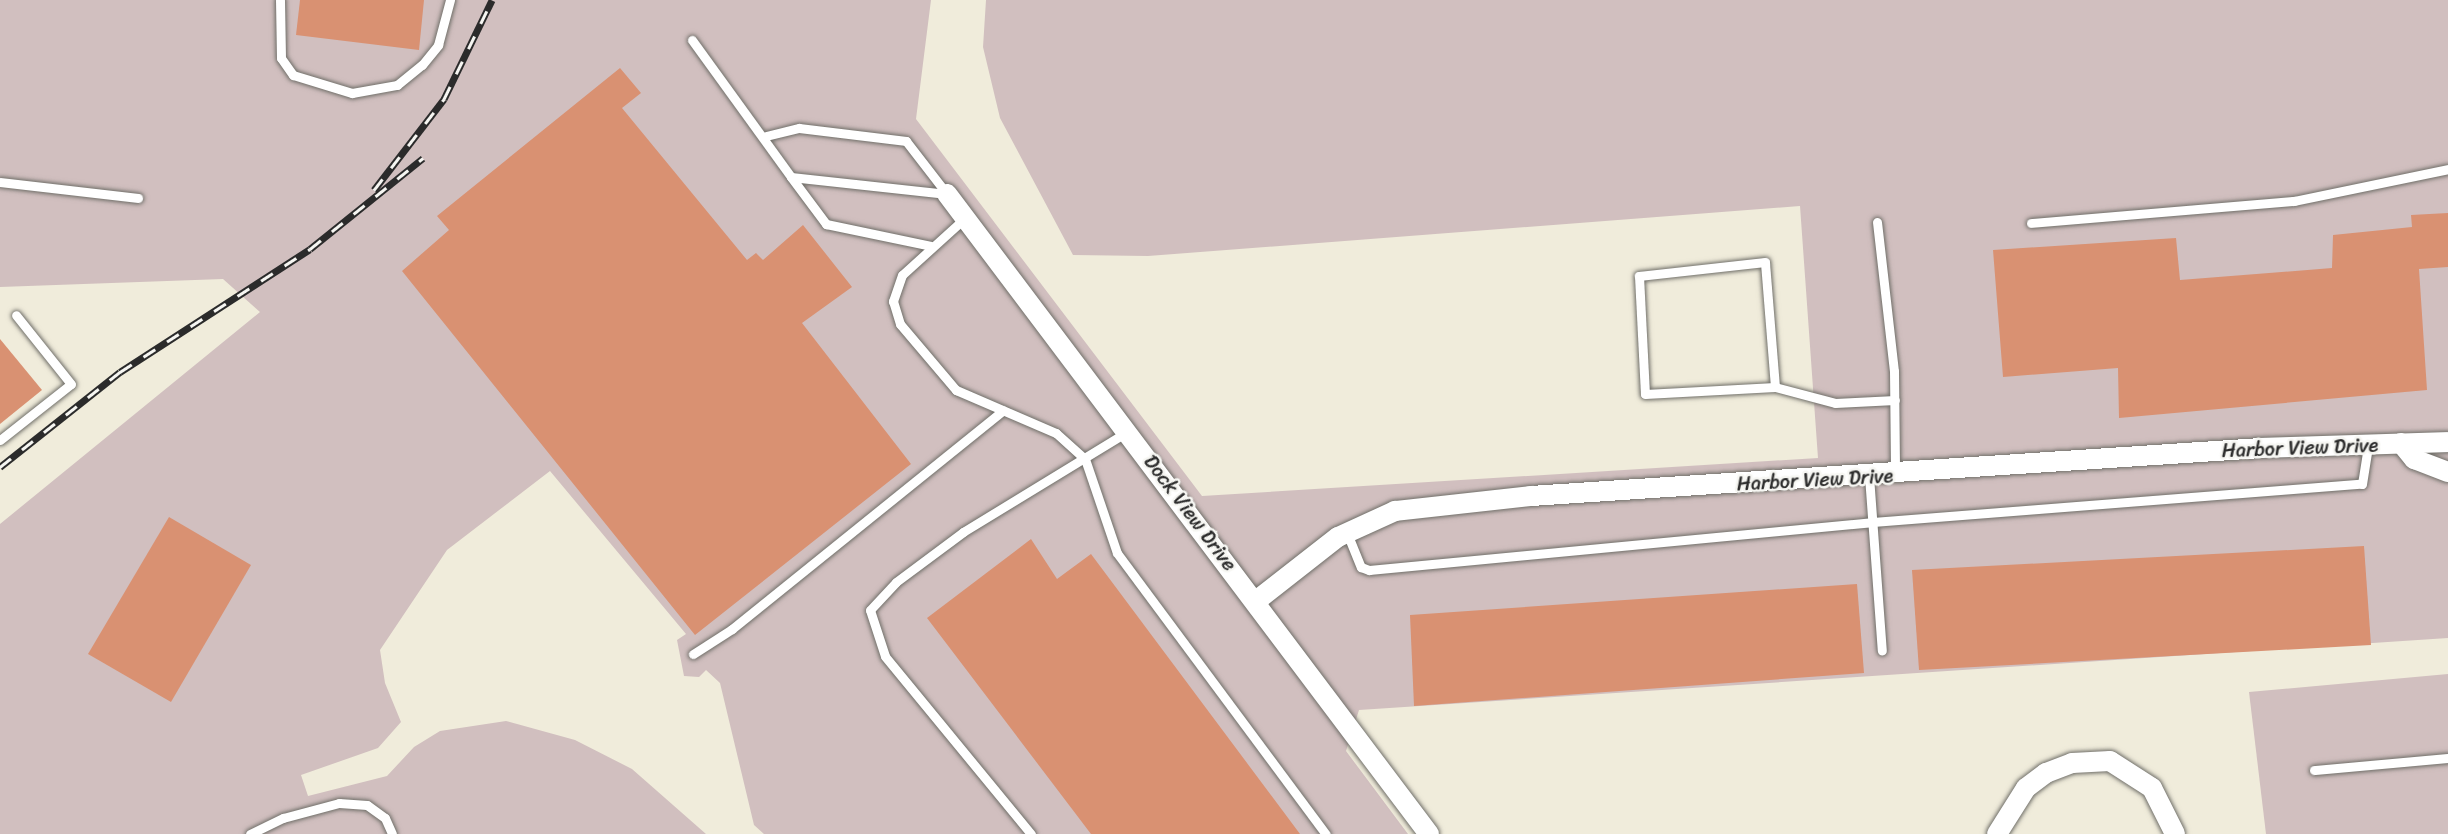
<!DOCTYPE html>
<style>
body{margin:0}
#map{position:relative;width:2448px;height:834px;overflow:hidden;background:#f0ecdb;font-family:Sriracha,sans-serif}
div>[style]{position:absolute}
.industrial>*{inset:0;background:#d1bfbf}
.building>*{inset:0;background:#d99172}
.roads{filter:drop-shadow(0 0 2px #706f69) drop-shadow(0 0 2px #706f69)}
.lane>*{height:9px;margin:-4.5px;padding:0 4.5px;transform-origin:4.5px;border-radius:4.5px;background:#fff}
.street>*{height:20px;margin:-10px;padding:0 10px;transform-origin:10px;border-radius:10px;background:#fff}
.rail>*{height:7px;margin-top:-3.5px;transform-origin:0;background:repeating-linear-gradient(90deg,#f6f6f2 0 14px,#2b2b2b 0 28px);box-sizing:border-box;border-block:2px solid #2b2b2b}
span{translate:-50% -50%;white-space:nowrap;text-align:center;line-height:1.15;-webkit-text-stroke:5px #f6f6f2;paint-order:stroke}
.street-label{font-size:20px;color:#2b2b2b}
</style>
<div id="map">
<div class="industrial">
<div style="clip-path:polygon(0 0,931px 0,916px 119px,1202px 496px,1818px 458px,1800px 206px,1148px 256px,1073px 255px,1000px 118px,983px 47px,986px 0,2448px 0,2448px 638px,1359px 710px,1346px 751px,1408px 834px,764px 834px,754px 825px,720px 683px,706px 670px,699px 677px,684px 676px,677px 640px,686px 634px,550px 471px,447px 550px,380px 650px,385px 683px,401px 722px,378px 748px,301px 775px,308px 796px,387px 776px,414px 747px,440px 731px,506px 721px,575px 740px,632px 769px,706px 834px,0 834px,0 524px,260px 312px,223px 279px,0 287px)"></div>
<div style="clip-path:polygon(2448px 674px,2448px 834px,2266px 834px,2249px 692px)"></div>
</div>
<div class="building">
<div style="clip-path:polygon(300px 0,424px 0,419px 50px,296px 35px)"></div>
<div style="clip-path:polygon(620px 68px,641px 93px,622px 108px,747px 260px,756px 253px,763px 260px,803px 225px,852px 287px,802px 323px,911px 464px,695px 635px,402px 271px,449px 230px,437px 216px)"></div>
<div style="clip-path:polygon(2448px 213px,2448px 267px,2419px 269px,2427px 390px,2119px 418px,2118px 368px,2003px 377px,1993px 250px,2176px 238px,2180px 280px,2332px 268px,2333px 235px,2412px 227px,2411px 215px)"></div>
<div style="clip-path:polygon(0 339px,42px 390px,0 424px)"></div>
<div style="clip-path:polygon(169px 517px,251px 565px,171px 702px,88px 654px)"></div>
<div style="clip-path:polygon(1031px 539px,1057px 579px,1091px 554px,1300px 834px,1091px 834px,927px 618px)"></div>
<div style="clip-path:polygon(2364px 546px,2371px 645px,1919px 670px,1912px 570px)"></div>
<div style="clip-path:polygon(1857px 584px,1864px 673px,1414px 706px,1410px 615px)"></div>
</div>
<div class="roads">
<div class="lane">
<div style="left:280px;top:0;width:58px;rotate:89deg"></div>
<div style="left:281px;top:58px;width:21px;rotate:55deg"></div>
<div style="left:293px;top:75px;width:62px;rotate:17deg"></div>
<div style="left:352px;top:93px;width:46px;rotate:-10.1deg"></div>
<div style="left:397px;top:85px;width:32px;rotate:-39deg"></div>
<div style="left:422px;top:65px;width:26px;rotate:-51deg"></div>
<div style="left:438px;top:45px;width:47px;rotate:-75.1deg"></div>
<div style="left:692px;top:40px;width:169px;rotate:54.1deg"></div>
<div style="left:791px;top:177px;width:157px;rotate:6.2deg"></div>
<div style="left:766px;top:136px;width:34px;rotate:-14deg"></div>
<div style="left:799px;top:128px;width:108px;rotate:6.9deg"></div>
<div style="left:906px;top:141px;width:67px;rotate:52.3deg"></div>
<div style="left:791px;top:177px;width:59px;rotate:53.3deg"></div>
<div style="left:826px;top:224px;width:107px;rotate:11.8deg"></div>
<div style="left:0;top:182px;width:139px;rotate:6.6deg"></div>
<div style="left:966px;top:217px;width:86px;rotate:137.8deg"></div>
<div style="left:902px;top:275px;width:28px;rotate:109deg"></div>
<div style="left:893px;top:301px;width:24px;rotate:73deg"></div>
<div style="left:900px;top:324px;width:87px;rotate:49.7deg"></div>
<div style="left:956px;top:390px;width:109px;rotate:23.3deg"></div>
<div style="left:1056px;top:433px;width:39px;rotate:42deg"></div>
<div style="left:1085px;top:459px;width:99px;rotate:71.2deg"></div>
<div style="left:1117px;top:553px;width:350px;rotate:53.4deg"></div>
<div style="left:1877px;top:222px;width:150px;rotate:83.5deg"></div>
<div style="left:1894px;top:371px;width:101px;rotate:89.4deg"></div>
<div style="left:2031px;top:223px;width:264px;rotate:-4.8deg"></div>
<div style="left:2294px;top:201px;width:157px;rotate:-11.7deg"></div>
<div style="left:1775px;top:387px;width:125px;rotate:-94.6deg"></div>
<div style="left:1765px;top:262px;width:127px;rotate:173.7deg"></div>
<div style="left:1639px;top:276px;width:118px;rotate:87.1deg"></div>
<div style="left:1645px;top:394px;width:130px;rotate:-3.1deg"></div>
<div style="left:1775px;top:387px;width:62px;rotate:14.9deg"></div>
<div style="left:1835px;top:403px;width:60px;rotate:-2.9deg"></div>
<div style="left:0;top:440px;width:90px;rotate:-38.3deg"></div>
<div style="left:71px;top:384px;width:88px;rotate:-128.6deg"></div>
<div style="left:1869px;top:476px;width:175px;rotate:85.8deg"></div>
<div style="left:1347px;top:533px;width:37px;rotate:68deg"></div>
<div style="left:1361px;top:567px;width:9px;rotate:21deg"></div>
<div style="left:1369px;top:570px;width:507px;rotate:-5.43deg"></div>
<div style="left:1874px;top:522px;width:489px;rotate:-4.5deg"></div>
<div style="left:2362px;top:484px;width:37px;rotate:-81deg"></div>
<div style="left:693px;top:654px;width:46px;rotate:-32.7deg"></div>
<div style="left:732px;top:629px;width:348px;rotate:-38.9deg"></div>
<div style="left:2314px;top:770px;width:135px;rotate:-5.1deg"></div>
<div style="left:250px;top:834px;width:37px;rotate:-26deg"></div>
<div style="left:283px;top:818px;width:58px;rotate:-15deg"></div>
<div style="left:339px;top:803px;width:28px;rotate:4deg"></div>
<div style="left:367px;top:805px;width:22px;rotate:36deg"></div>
<div style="left:385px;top:818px;width:17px;rotate:66deg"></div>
<div style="left:1031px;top:834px;width:230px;rotate:-129.4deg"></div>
<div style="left:885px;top:656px;width:48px;rotate:-108.1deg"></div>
<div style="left:870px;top:610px;width:38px;rotate:-47deg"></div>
<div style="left:896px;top:582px;width:84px;rotate:-36.7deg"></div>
<div style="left:963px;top:532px;width:192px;rotate:-31.4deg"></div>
</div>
<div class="street">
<div style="left:947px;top:194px;width:801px;rotate:53.02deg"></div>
<div style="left:2401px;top:443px;width:21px;rotate:51deg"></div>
<div style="left:2414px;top:459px;width:36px;rotate:21deg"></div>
<div style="left:1256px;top:601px;width:104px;rotate:-38deg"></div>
<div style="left:1338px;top:537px;width:63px;rotate:-24.5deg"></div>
<div style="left:1395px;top:511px;width:137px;rotate:-6.3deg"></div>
<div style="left:1531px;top:496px;width:732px;rotate:-3.76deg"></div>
<div style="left:2261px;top:448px;width:187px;rotate:-1.8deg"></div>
<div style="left:1997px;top:834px;width:54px;rotate:-57.8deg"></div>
<div style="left:2026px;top:788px;width:25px;rotate:-37deg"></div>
<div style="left:2046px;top:773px;width:28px;rotate:-21deg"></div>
<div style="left:2072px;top:763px;width:38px;rotate:-3deg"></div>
<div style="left:2110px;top:761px;width:50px;rotate:32.7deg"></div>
<div style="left:2152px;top:788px;width:51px;rotate:63.4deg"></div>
</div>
</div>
<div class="rail">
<div style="left:374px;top:190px;width:115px;rotate:-52.4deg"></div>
<div style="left:444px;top:99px;width:110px;rotate:-64.1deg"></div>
<div style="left:0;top:467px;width:153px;rotate:-38.4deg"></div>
<div style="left:120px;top:372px;width:226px;rotate:-32.9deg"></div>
<div style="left:310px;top:249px;width:145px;rotate:-38.8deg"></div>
</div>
<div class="street-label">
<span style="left:2300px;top:448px;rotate:-2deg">Harbor View Drive</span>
<span style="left:1815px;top:480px;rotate:-3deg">Harbor View Drive</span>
<span style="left:1190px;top:513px;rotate:53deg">Dock View Drive</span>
</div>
</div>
